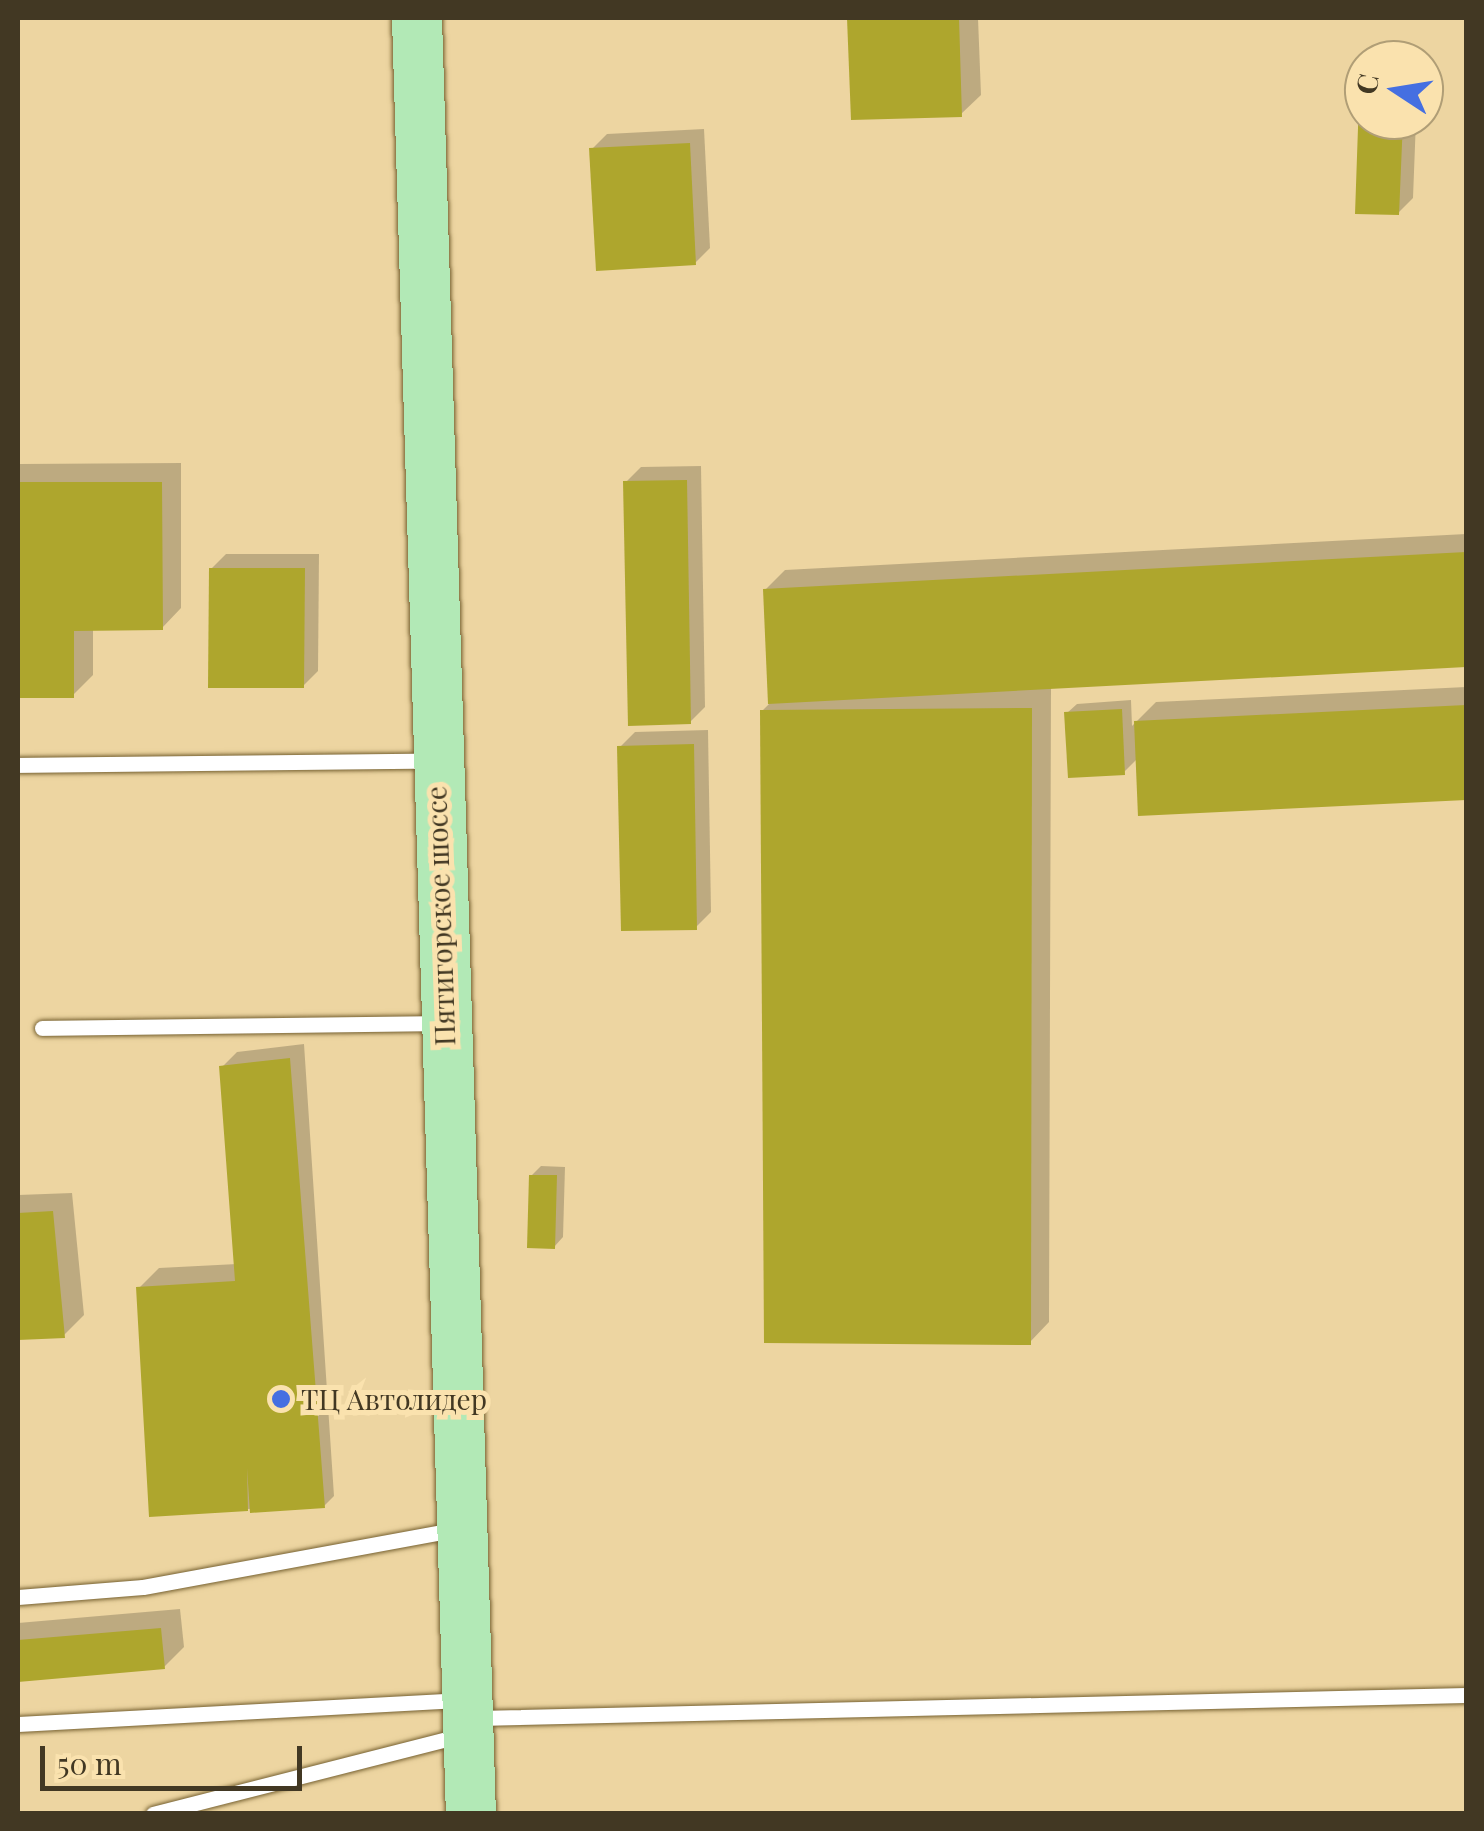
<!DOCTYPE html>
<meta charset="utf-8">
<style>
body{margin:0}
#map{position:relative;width:1484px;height:1831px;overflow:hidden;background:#edd5a1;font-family:"Playfair Display",serif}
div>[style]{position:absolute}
.shadow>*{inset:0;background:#0003}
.building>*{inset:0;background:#aea62d}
.roads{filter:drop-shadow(0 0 2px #766131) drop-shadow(0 0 2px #766131)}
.lane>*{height:15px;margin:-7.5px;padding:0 7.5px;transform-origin:7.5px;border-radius:7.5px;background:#fff}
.primary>*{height:50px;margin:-25px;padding:0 25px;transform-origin:25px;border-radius:25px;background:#b2e9b6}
.dots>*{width:28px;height:28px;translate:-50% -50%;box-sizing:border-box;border:5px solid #fae2ae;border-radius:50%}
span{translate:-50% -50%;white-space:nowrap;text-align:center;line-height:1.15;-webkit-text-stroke:10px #fae2ae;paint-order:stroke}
.street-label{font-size:28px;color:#423823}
.poi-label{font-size:28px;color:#423823}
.left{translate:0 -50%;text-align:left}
.frame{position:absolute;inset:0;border:20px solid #423823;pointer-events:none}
.north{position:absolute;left:1344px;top:40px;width:100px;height:100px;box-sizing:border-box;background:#fae2ae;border:2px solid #b09e76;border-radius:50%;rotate:282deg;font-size:28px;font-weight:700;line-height:40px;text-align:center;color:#423823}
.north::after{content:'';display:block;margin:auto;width:35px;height:45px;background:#456fe1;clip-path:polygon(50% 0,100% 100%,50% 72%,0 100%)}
.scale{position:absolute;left:40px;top:1746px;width:262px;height:45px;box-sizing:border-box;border:5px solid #423823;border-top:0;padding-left:12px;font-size:30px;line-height:35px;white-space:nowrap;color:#423823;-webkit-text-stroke:8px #fae2ae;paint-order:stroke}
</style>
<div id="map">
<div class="shadow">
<div style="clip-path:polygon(850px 18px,978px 18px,981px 95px,961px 114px,853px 118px)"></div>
<div style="clip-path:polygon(1377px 57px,1419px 58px,1418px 60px,1373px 60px)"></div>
<div style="clip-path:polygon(1364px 69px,1364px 120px,1416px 120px,1413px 198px,1398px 213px,1357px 211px)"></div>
<div style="clip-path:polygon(704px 129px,710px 248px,695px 263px,592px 149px,607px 134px)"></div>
<div style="clip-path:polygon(181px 463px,181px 608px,162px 628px,93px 628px,93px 675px,73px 695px,18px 695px,18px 464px)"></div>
<div style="clip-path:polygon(701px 466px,705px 707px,690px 722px,626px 482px,641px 467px)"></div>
<div style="clip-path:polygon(1466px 534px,1466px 664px,1051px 686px,1049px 1322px,1030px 1342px,762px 711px,771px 702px,765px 590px,785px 570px)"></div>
<div style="clip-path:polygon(226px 554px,319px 554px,318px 671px,303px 686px,211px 569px)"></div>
<div style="clip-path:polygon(1466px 687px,1466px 797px,1141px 813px,1138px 758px,1124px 772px,1067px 713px,1077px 704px,1131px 700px,1132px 726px,1156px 702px)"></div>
<div style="clip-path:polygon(708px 730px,711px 912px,696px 927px,620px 747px,635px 732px)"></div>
<div style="clip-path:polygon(304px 1044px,334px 1496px,324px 1506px,247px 1509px,139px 1288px,159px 1268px,237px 1264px,222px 1067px,237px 1052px)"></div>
<div style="clip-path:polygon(541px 1166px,565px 1167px,563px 1237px,554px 1247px,531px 1176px)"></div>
<div style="clip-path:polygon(72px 1193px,84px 1315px,64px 1335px,18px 1338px,18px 1195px)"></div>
<div style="clip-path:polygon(180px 1609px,184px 1647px,164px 1667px,18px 1679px,18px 1623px)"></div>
</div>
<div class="building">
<div style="clip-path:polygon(847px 18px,959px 18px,962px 117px,851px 120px)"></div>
<div style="clip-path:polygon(1360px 70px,1364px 120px,1403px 120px,1399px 215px,1355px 214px)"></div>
<div style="clip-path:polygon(690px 143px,696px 265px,596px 271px,589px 148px)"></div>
<div style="clip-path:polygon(687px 480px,691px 724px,628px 726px,623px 481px)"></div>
<div style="clip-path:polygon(18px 482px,162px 482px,163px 630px,74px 631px,74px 698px,18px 698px)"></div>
<div style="clip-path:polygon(1466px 552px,1466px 667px,768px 704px,763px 589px)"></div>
<div style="clip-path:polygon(209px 568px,305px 568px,304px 688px,208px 688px)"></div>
<div style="clip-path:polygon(1466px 705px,1466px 800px,1138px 816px,1134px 721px)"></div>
<div style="clip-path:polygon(1032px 708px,1031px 1345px,764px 1343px,760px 710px)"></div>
<div style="clip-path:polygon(1122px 709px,1125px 775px,1068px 778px,1064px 712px)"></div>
<div style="clip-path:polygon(694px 744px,697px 930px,621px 931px,617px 746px)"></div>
<div style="clip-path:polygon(290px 1058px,325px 1508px,250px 1513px,247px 1468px,248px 1511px,149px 1517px,136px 1287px,235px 1281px,219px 1066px)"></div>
<div style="clip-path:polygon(529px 1175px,557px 1175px,555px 1249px,527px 1248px)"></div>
<div style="clip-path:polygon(53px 1211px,65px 1338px,18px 1340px,18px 1213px)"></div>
<div style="clip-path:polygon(161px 1628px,165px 1669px,18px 1682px,18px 1640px)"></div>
</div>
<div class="roads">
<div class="lane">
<div style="left:18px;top:765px;width:413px;rotate:-0.6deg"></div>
<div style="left:42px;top:1028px;width:398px;rotate:-0.7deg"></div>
<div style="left:18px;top:1597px;width:125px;rotate:-4.6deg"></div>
<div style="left:143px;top:1587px;width:320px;rotate:-10.4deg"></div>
<div style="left:477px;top:1718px;width:989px;rotate:-1.33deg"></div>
<div style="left:18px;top:1724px;width:446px;rotate:-3.1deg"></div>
<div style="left:153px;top:1814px;width:316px;rotate:-14.3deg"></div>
</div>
<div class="primary">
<div style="left:417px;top:18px;width:1797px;rotate:88.28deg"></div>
</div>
</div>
<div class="dots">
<div style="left:281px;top:1399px;background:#456fe1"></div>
</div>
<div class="street-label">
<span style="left:440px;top:916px;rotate:-92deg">Пятигорское шоссе</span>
</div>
<div class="poi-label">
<span class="left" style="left:301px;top:1399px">ТЦ Автолидер</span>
</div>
<div class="frame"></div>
<div class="north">С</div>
<div class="scale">50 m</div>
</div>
